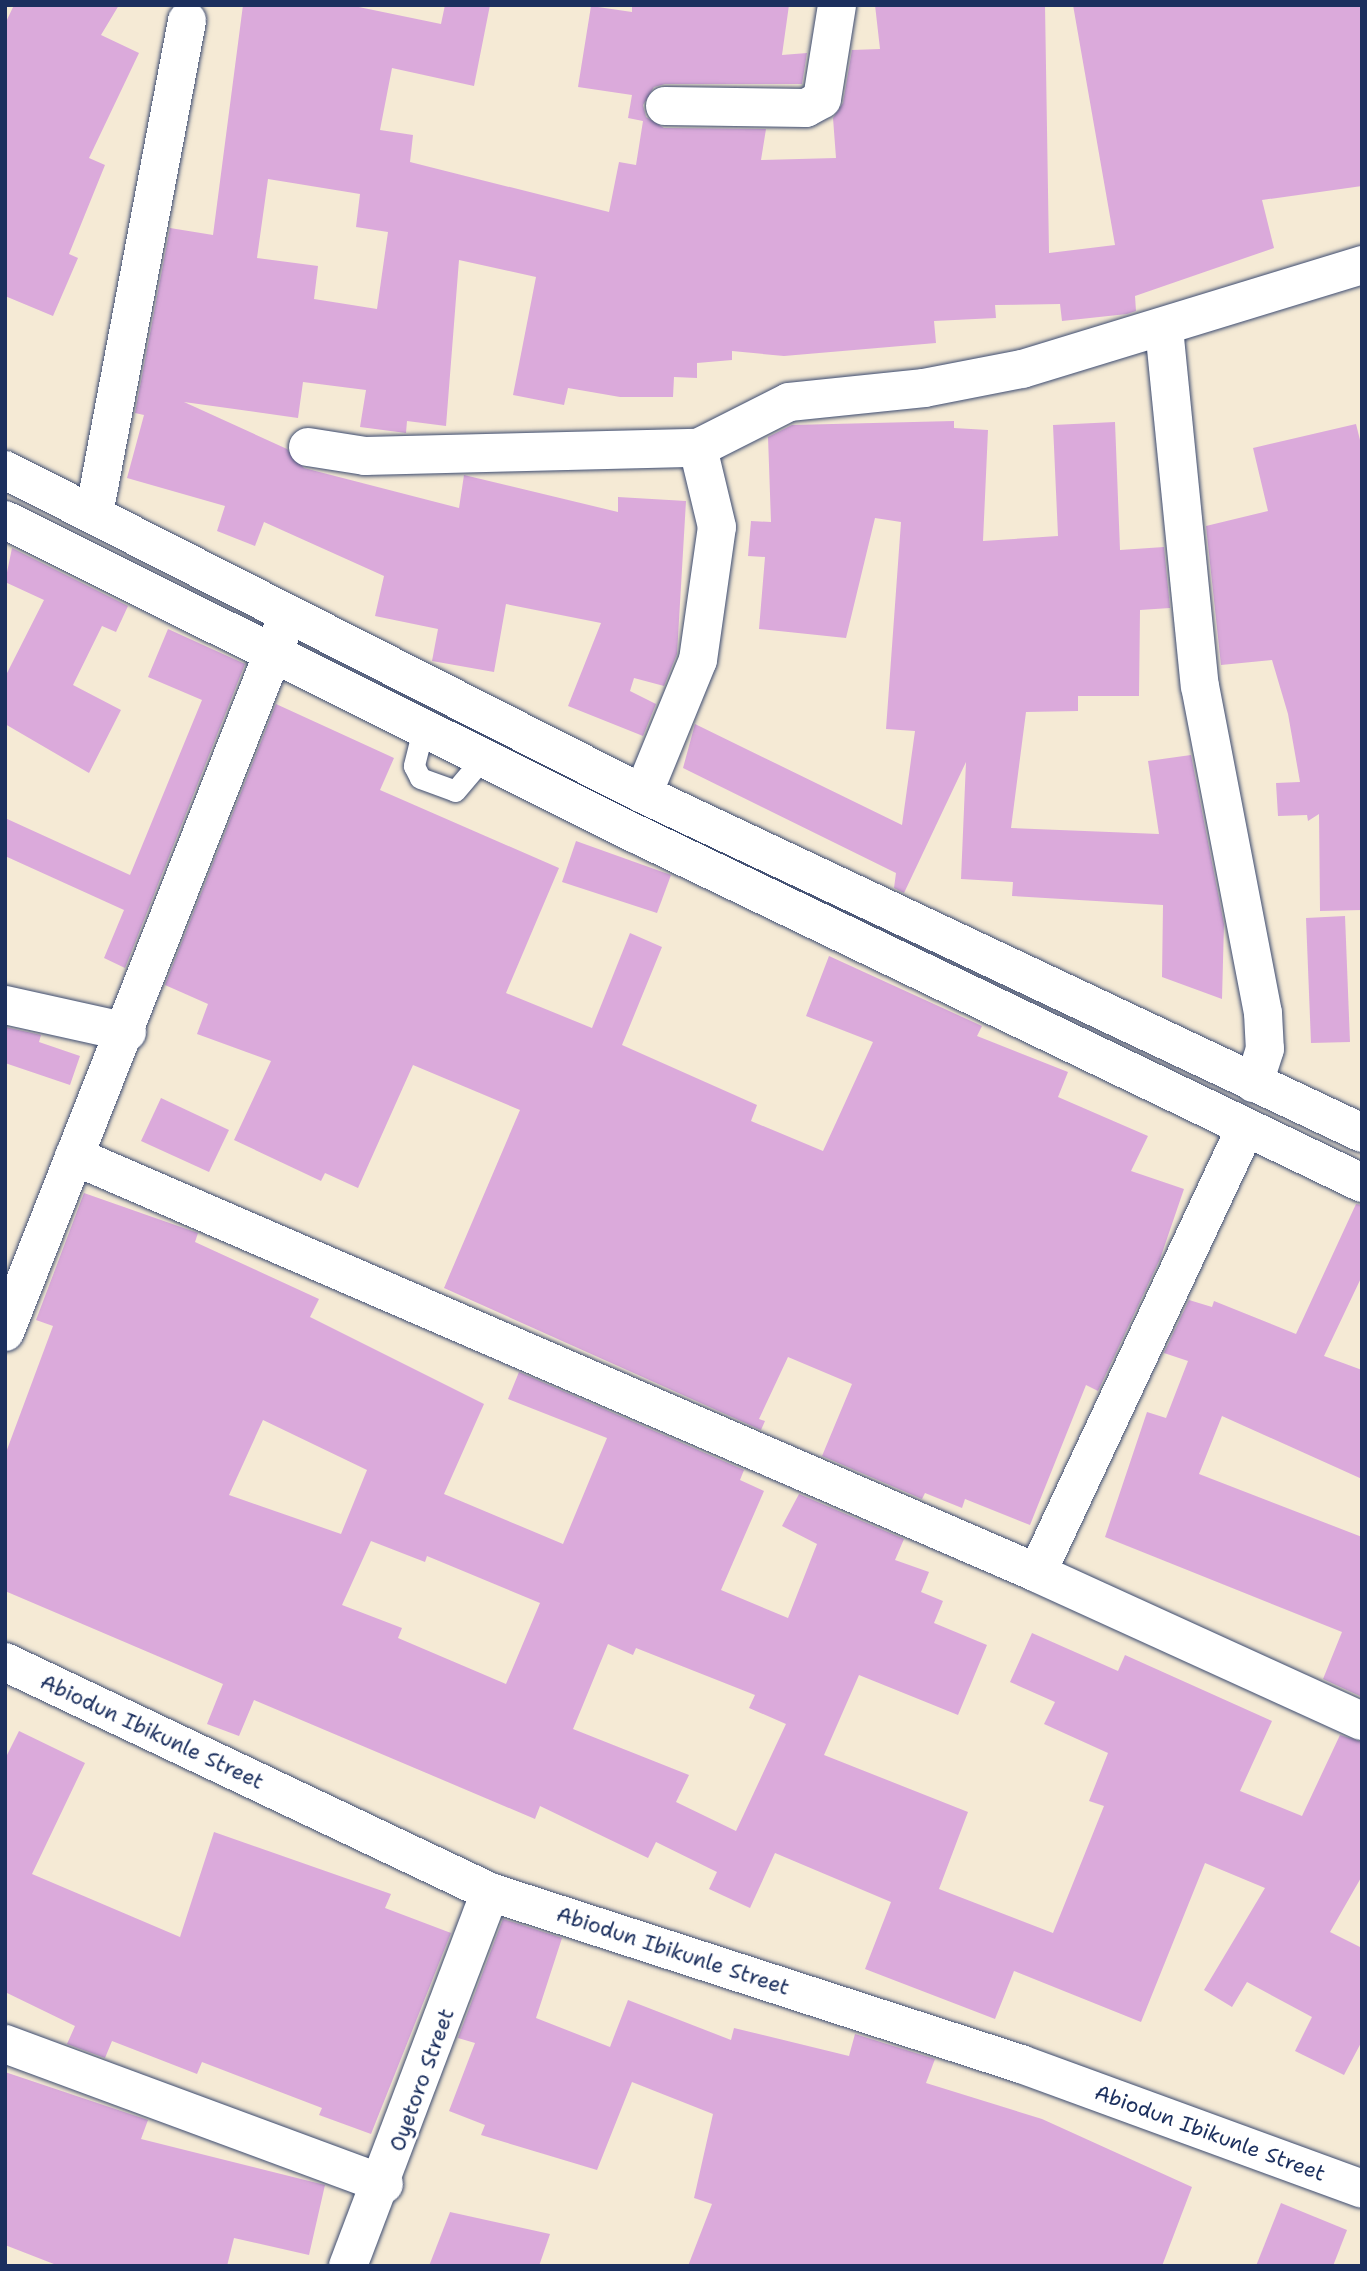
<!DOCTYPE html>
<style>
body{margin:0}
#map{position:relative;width:1367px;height:2271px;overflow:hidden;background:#f5ead5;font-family:"Shantell Sans",sans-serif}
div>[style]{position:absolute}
.building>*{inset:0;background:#dbaadb}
.roads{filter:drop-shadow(0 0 2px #3c4b70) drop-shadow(0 0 2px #3c4b70)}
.service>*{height:21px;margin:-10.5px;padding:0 10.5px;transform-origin:10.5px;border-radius:10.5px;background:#fff}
.minor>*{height:38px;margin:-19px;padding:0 19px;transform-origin:19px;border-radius:19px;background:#fff}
.primary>*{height:38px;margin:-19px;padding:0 19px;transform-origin:19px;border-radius:19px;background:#fff}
span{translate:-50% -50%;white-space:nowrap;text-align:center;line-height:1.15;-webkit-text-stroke:5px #fff;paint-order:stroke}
.street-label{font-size:21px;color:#1b2f5e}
.frame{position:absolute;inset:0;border:7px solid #1b2f5e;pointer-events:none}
</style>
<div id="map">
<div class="building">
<div style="clip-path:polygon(14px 5px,119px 5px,101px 35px,139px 53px,89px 158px,105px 165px,69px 254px,78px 258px,53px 316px,5px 296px,5px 24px)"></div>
<div style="clip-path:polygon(evenodd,243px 5px,349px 5px,441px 24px,445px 5px,490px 5px,474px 86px,392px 68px,380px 130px,413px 135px,410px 162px,609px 212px,619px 162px,636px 165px,643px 121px,628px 118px,632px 95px,578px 87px,591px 6px,632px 12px,632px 5px,789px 5px,782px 55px,807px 53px,802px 84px,665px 84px,654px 87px,643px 105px,646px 117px,664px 128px,766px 129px,761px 160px,836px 158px,833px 118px,843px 103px,852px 50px,880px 49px,875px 5px,1045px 5px,1049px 253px,1115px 245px,1073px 5px,1362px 5px,1362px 186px,1262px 200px,1274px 248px,1135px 296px,1136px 311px,1127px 314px,1062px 321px,1060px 304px,995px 305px,996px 318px,934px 321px,936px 343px,784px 356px,732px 351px,732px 360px,697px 363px,697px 378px,674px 377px,673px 397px,620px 397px,568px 388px,564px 405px,513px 395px,536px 277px,459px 260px,446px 426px,407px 421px,406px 433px,360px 427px,366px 390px,303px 382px,298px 418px,184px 402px,287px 449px,304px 468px,459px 508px,464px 475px,618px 512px,618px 497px,686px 501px,677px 654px,664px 686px,634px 678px,630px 691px,656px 704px,643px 736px,568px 706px,601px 623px,506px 604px,494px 672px,432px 661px,438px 629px,375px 616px,384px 576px,264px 522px,255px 546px,217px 531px,225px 506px,127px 478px,144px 415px,135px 413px,170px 228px,213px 235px,243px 5px,268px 179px,360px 194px,356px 227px,388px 232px,377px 309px,314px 299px,318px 266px,257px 258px,268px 179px)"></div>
<div style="clip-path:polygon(954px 421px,954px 428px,988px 430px,983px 541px,1058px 536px,1053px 425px,1115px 422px,1120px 550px,1164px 547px,1170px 608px,1140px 610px,1139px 696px,1078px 696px,1078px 711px,1026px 712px,1011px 828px,1159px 834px,1148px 761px,1191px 755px,1224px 924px,1222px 999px,1162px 977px,1163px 905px,1012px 896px,1013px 882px,961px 879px,966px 762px,904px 893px,894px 888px,896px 873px,683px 768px,695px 724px,902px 825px,915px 731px,886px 729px,901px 522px,875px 518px,846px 638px,759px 629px,765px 557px,748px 556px,751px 521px,771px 522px,768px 437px,792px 425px)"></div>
<div style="clip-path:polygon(1356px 424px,1362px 448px,1362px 910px,1320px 911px,1319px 814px,1308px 821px,1307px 815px,1278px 816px,1276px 783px,1300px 782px,1288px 714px,1272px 660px,1221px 665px,1206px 526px,1268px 511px,1253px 448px)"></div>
<div style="clip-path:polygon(12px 548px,128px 606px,116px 632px,102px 626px,73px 685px,121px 710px,89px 773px,5px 724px,5px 677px,44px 600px,5px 582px)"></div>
<div style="clip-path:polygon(168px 629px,245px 664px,125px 968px,104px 958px,124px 910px,5px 856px,5px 818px,130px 875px,202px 700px,148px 677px)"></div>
<div style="clip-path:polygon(276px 704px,394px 758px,380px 790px,559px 868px,506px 993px,592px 1028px,630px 933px,662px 947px,622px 1045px,757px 1105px,751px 1121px,823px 1151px,873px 1042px,806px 1016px,829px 956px,982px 1026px,977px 1036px,1068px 1072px,1058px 1097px,1148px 1136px,1131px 1171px,1184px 1189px,1160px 1259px,1098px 1391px,1086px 1385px,1030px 1525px,965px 1499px,962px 1508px,925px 1493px,922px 1499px,822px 1456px,852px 1384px,788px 1357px,759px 1419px,765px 1421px,761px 1430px,444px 1288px,520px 1110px,413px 1065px,358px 1188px,325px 1173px,321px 1181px,234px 1140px,271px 1061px,197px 1034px,208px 1004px,165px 985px)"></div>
<div style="clip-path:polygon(576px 841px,671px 875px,657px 913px,562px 882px)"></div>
<div style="clip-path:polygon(1345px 916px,1350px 1042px,1311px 1043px,1306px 918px)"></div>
<div style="clip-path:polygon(5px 1027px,41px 1035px,39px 1042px,80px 1056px,70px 1085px,5px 1063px)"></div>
<div style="clip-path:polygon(161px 1098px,229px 1130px,209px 1172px,141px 1141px)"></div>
<div style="clip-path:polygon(evenodd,84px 1193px,198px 1233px,195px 1242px,319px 1299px,310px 1317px,484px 1404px,444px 1494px,563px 1544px,607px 1438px,508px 1399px,519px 1372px,744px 1470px,740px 1480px,764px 1491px,721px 1590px,788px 1618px,817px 1544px,782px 1526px,799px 1494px,904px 1539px,895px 1560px,929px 1572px,921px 1592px,943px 1601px,934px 1623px,987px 1645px,958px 1715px,859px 1675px,824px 1755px,968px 1812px,939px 1889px,1053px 1933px,1104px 1806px,1089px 1801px,1108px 1753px,1044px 1724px,1055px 1702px,1010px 1682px,1032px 1633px,1118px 1671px,1125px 1655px,1272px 1721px,1240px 1791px,1302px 1816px,1340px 1735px,1362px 1742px,1362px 1876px,1330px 1932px,1362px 1948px,1362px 2041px,1344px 2075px,1295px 2051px,1312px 2017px,1247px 1982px,1232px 2007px,1204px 1990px,1265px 1888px,1205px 1863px,1141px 2022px,1014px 1971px,995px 2019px,865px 1969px,891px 1902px,775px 1853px,750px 1908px,709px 1889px,717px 1872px,656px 1842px,648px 1858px,540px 1806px,535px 1819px,254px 1700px,239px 1736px,207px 1724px,223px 1684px,5px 1591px,5px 1455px,53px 1326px,36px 1320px,84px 1193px,263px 1420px,367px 1470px,341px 1534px,229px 1495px,263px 1420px,84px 1193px,371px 1541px,425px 1562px,427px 1556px,540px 1603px,506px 1684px,398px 1638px,402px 1628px,342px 1605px,371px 1541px,84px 1193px,608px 1644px,633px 1655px,636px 1648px,755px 1695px,749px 1708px,786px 1724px,736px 1831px,676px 1802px,689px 1775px,573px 1729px,608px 1644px)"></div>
<div style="clip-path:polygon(1356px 1204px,1362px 1205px,1362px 1276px,1324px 1356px,1362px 1370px,1362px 1479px,1222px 1416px,1199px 1474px,1362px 1537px,1362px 1697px,1323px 1679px,1342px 1632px,1105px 1537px,1147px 1412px,1166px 1418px,1188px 1361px,1164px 1353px,1189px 1300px,1212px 1307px,1214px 1301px,1296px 1334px)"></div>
<div style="clip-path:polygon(19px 1731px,85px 1763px,32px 1874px,180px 1937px,214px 1832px,391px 1894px,385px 1908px,451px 1933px,371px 2134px,319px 2115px,322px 2108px,202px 2062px,197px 2074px,112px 2041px,105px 2058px,67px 2044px,75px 2026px,5px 1992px,5px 1759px)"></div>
<div style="clip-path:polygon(503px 1919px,562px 1938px,536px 2018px,610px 2047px,628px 2000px,731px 2040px,734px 2028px,849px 2056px,855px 2034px,935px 2059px,926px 2083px,1042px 2119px,1192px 2187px,1162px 2266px,688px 2266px,712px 2204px,694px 2198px,713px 2114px,632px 2082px,597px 2170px,481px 2135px,485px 2125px,449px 2111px,475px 2043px,458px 2038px)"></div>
<div style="clip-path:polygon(5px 2072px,148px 2120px,141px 2139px,325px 2185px,309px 2255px,234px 2238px,227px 2266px,59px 2266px,5px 2245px)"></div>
<div style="clip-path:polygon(1281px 2203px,1347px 2230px,1333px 2266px,1256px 2266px)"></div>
<div style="clip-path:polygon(450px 2212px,550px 2234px,539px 2266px,429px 2266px)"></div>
</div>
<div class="roads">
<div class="service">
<div style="left:423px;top:729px;width:38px;rotate:104deg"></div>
<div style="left:414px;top:766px;width:13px;rotate:63deg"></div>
<div style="left:420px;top:778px;width:37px;rotate:20deg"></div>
<div style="left:455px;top:791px;width:42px;rotate:-49.8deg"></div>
</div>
<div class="minor">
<div style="left:665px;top:106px;width:141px;rotate:0.8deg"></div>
<div style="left:806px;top:108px;width:18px;rotate:-29deg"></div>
<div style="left:822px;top:99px;width:95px;rotate:-80.9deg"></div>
<div style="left:1164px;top:328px;width:360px;rotate:84.3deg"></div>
<div style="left:1200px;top:686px;width:333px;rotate:79.1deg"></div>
<div style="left:1263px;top:1013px;width:36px;rotate:87deg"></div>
<div style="left:1265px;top:1049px;width:36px;rotate:108deg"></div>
<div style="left:308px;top:447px;width:58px;rotate:9deg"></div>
<div style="left:365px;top:456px;width:333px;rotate:-1.4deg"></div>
<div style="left:94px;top:514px;width:502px;rotate:-79.32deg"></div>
<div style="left:643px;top:794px;width:145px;rotate:-67.7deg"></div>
<div style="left:698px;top:660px;width:134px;rotate:-81.9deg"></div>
<div style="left:717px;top:527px;width:81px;rotate:-103.5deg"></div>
<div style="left:698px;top:448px;width:102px;rotate:-26.8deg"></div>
<div style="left:789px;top:402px;width:136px;rotate:-5.9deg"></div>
<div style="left:924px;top:388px;width:100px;rotate:-11deg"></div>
<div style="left:1022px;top:369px;width:356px;rotate:-17deg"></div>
<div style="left:5px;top:1005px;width:125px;rotate:12.5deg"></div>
<div style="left:74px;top:1156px;width:1049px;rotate:23.41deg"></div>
<div style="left:1037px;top:1573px;width:357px;rotate:24.5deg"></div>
<div style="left:5px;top:1332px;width:771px;rotate:-68.46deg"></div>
<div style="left:1037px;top:1573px;width:488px;rotate:-64.9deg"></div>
<div style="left:5px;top:1662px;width:537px;rotate:25.37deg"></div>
<div style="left:490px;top:1892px;width:558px;rotate:17.95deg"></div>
<div style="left:1021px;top:2064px;width:363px;rotate:20.1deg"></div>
<div style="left:5px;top:2044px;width:404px;rotate:20.3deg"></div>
<div style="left:348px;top:2266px;width:400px;rotate:-69.2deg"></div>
</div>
<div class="primary">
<div style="left:5px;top:470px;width:716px;rotate:26.92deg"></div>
<div style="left:643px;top:794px;width:795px;rotate:25.24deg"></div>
<div style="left:5px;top:520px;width:705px;rotate:26.46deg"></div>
<div style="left:636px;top:834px;width:806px;rotate:25.67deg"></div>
</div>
</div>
<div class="street-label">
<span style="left:152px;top:1732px;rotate:25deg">Abiodun Ibikunle Street</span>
<span style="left:673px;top:1951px;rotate:18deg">Abiodun Ibikunle Street</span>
<span style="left:422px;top:2080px;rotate:-70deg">Oyetoro Street</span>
<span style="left:1210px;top:2133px;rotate:20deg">Abiodun Ibikunle Street</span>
</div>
<div class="frame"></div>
</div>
